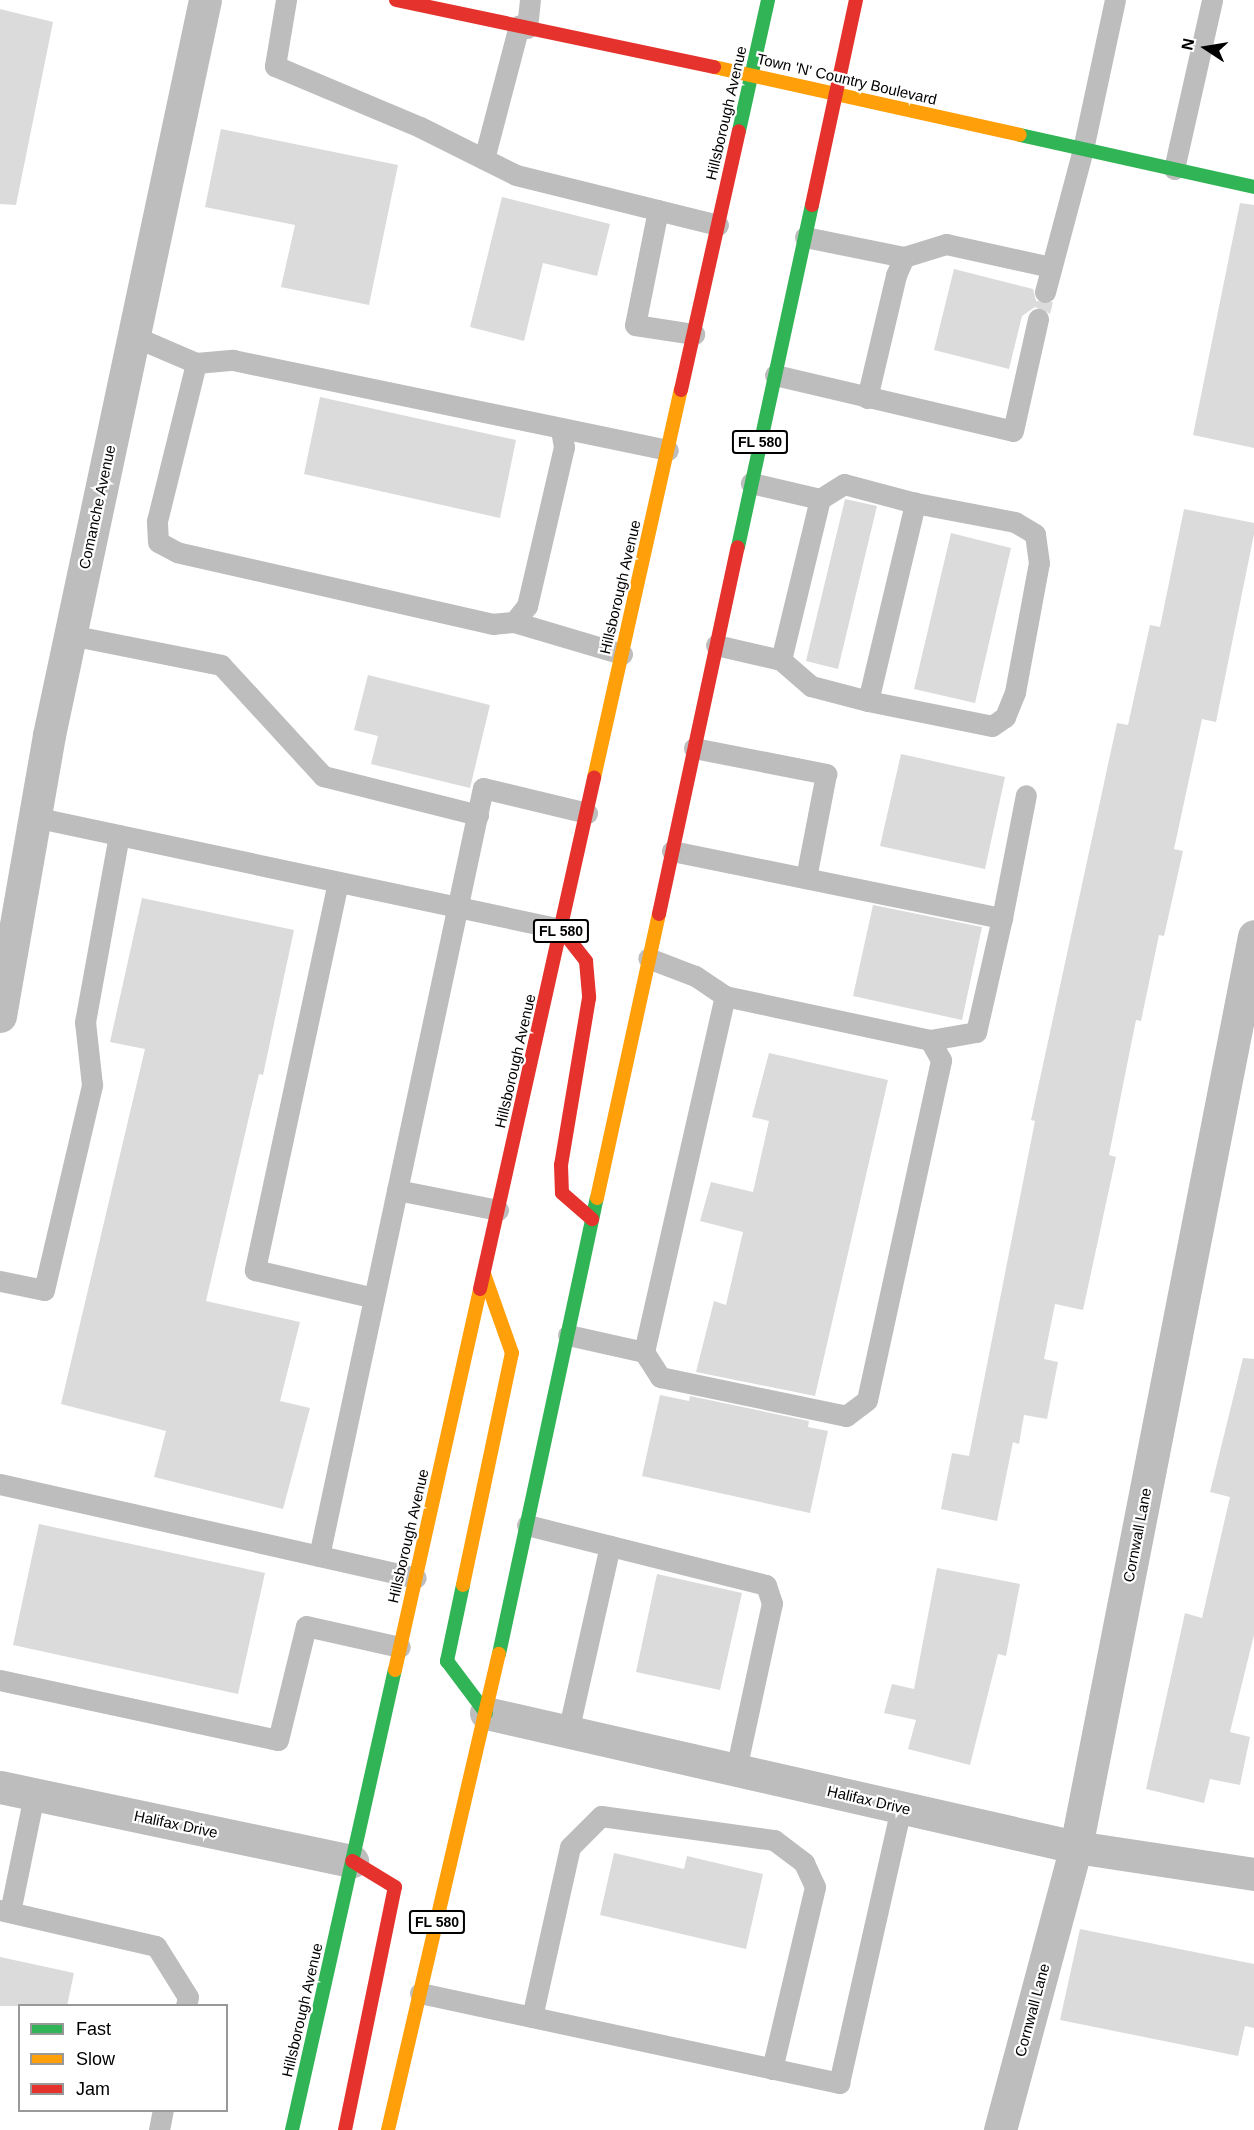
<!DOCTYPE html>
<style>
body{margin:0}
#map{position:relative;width:1254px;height:2130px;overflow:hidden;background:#fff;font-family:Helvetica,sans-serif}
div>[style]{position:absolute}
.building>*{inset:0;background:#dbdbdb}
.lane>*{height:21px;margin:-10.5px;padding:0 10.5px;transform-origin:10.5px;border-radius:10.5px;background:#bdbdbd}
.street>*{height:33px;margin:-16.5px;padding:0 16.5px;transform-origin:16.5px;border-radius:16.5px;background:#bdbdbd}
.fast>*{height:14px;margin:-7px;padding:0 7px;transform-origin:7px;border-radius:7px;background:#30b455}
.slow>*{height:14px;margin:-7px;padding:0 7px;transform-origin:7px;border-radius:7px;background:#ff9f0a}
.jam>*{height:14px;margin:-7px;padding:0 7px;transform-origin:7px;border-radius:7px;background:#e5322d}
span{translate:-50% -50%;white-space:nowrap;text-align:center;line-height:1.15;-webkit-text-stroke:4.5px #fff;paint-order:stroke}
.shield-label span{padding:2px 4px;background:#fff;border:2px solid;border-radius:4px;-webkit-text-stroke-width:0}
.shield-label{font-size:14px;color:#000;font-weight:700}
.street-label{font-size:15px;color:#000}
.legend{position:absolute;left:18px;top:2004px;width:210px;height:108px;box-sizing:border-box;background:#fff;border:2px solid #999;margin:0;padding:8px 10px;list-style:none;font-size:18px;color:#000}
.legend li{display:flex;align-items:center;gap:12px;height:30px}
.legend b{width:30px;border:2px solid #999}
.north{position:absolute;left:1176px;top:18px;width:60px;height:60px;-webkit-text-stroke:4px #fff;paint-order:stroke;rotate:282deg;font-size:16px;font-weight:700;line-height:24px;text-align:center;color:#000}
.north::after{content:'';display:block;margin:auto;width:21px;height:27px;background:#000;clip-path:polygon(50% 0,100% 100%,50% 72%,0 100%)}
</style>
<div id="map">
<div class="building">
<div style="clip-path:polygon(0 9px,53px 22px,16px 205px,0 204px)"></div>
<div style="clip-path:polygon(221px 129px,398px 165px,369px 305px,281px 287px,295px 225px,205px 207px)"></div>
<div style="clip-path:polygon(502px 197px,610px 224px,597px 276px,543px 263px,524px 341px,470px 327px)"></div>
<div style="clip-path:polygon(1240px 203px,1254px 205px,1254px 448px,1193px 435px)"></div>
<div style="clip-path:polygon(954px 269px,1033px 289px,1036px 301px,1053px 302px,1050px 314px,1035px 307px,1022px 316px,1009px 369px,934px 350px)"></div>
<div style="clip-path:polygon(320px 397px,516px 440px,500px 518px,304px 474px)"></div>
<div style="clip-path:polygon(845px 499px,877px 506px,838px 669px,806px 661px)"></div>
<div style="clip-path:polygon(1184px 509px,1254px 523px,1254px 534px,1216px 722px,1202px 719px,1174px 849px,1183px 851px,1164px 936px,1159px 935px,1141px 1021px,1136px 1020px,1109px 1155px,1116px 1157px,1083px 1310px,1055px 1304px,1044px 1359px,1058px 1362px,1047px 1419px,1024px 1415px,1019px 1444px,1013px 1442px,997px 1521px,941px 1509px,952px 1453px,969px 1456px,1035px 1121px,1031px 1120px,1117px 723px,1128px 725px,1150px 625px,1160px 627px)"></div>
<div style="clip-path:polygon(951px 533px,1011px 548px,975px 703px,914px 689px)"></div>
<div style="clip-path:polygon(368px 675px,490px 705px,470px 788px,371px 764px,378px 736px,354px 730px)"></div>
<div style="clip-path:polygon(901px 754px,1005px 777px,985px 869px,880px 846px)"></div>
<div style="clip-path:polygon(142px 898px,294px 930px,263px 1075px,259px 1074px,206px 1301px,300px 1322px,280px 1401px,310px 1408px,283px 1509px,154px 1477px,166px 1431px,61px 1404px,145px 1049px,110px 1042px)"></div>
<div style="clip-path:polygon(873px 905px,982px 927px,962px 1020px,853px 996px)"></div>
<div style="clip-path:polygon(769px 1053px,888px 1080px,815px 1396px,696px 1372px,714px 1301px,726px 1305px,743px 1232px,700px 1221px,711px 1182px,753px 1192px,769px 1121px,752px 1117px)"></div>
<div style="clip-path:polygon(1243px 1358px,1254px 1359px,1254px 1635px,1230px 1732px,1250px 1737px,1240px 1785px,1210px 1779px,1204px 1803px,1146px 1789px,1185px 1613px,1202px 1618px,1230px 1497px,1210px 1492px)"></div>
<div style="clip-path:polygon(660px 1395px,689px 1401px,690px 1396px,809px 1421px,808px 1427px,828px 1431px,810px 1513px,642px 1476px)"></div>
<div style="clip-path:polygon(39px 1524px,265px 1573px,238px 1694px,13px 1645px)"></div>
<div style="clip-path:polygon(937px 1568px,1020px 1584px,1006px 1656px,998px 1654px,970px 1765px,908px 1749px,916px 1720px,884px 1713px,892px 1684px,914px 1689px)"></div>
<div style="clip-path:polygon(657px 1574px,742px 1593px,720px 1690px,636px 1672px)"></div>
<div style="clip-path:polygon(614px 1853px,684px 1869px,687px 1856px,763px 1874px,746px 1949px,600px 1915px)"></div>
<div style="clip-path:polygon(1080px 1929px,1254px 1964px,1254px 2028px,1245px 2026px,1238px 2056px,1060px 2020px)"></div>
<div style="clip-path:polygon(0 1957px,74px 1973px,67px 2006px,0 2006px)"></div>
</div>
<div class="lane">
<div style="left:286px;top:0;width:67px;rotate:99.5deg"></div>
<div style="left:275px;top:66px;width:157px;rotate:22.8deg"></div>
<div style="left:420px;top:127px;width:107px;rotate:26.6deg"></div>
<div style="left:516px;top:175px;width:208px;rotate:13.9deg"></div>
<div style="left:527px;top:28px;width:28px;rotate:-84deg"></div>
<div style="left:484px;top:159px;width:138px;rotate:-75.3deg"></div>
<div style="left:1174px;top:169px;width:173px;rotate:-77.3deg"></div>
<div style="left:658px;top:210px;width:117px;rotate:101.3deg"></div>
<div style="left:635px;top:325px;width:60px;rotate:8.7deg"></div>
<div style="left:805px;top:237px;width:101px;rotate:11.4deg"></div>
<div style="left:1045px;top:292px;width:148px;rotate:-75.1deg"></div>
<div style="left:1083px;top:149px;width:152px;rotate:-77.9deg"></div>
<div style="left:133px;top:336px;width:69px;rotate:23.2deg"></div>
<div style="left:775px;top:375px;width:244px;rotate:13.2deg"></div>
<div style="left:1013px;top:431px;width:115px;rotate:-77.4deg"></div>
<div style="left:867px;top:398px;width:126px;rotate:-76.7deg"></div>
<div style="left:896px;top:275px;width:20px;rotate:-66deg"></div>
<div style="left:904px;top:257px;width:44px;rotate:-17.2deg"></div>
<div style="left:946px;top:244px;width:107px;rotate:12.4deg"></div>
<div style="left:514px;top:622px;width:21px;rotate:-51deg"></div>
<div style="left:527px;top:606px;width:163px;rotate:-76.9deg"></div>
<div style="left:564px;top:447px;width:17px;rotate:-100deg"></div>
<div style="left:70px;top:635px;width:154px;rotate:11.2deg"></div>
<div style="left:221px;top:665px;width:151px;rotate:47.4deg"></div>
<div style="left:323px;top:776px;width:160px;rotate:14.1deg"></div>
<div style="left:716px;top:645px;width:67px;rotate:13deg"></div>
<div style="left:781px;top:660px;width:166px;rotate:-76.4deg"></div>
<div style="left:820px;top:499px;width:71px;rotate:-166.9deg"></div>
<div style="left:622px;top:654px;width:113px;rotate:-163.5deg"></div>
<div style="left:514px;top:622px;width:21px;rotate:175deg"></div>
<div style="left:493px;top:624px;width:324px;rotate:-167.2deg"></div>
<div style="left:177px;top:552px;width:21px;rotate:-152deg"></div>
<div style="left:158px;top:542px;width:21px;rotate:-93deg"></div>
<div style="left:157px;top:521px;width:163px;rotate:-76.1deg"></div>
<div style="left:196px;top:363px;width:37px;rotate:-5deg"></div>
<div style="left:233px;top:360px;width:444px;rotate:11.7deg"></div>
<div style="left:781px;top:660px;width:40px;rotate:41deg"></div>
<div style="left:811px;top:686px;width:59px;rotate:14.7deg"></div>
<div style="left:868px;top:701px;width:204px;rotate:-76.6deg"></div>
<div style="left:915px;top:503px;width:73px;rotate:-165deg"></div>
<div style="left:844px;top:484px;width:28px;rotate:148deg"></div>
<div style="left:868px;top:701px;width:126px;rotate:11.4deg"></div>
<div style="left:992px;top:726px;width:16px;rotate:-35deg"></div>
<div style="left:1005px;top:717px;width:27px;rotate:-68deg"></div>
<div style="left:1015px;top:692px;width:131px;rotate:-79.5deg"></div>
<div style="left:1039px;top:563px;width:29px;rotate:-98deg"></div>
<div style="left:1035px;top:534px;width:23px;rotate:-149deg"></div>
<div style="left:1015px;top:522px;width:102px;rotate:-169.2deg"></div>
<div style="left:694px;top:748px;width:135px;rotate:11.1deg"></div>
<div style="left:826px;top:774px;width:106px;rotate:100.9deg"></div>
<div style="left:34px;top:817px;width:539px;rotate:12deg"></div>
<div style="left:672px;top:851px;width:337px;rotate:11.5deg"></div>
<div style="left:1002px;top:918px;width:117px;rotate:102.8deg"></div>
<div style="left:976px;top:1032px;width:47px;rotate:170.1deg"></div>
<div style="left:338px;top:882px;width:397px;rotate:102.1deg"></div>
<div style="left:255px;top:1270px;width:122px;rotate:13.2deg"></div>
<div style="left:1002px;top:918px;width:125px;rotate:-79deg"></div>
<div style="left:397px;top:1190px;width:103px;rotate:11.2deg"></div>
<div style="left:0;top:1281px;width:45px;rotate:11.6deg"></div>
<div style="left:44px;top:1290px;width:211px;rotate:-76.8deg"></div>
<div style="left:92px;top:1085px;width:63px;rotate:-96.3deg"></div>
<div style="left:85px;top:1022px;width:190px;rotate:-79.7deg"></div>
<div style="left:568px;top:1335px;width:78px;rotate:12.6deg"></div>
<div style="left:644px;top:1352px;width:365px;rotate:-77.2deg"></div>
<div style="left:725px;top:996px;width:36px;rotate:-146deg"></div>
<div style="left:695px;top:976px;width:50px;rotate:-159deg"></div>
<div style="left:644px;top:1352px;width:30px;rotate:57deg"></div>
<div style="left:660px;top:1377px;width:190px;rotate:11.8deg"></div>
<div style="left:846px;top:1416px;width:26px;rotate:-37deg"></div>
<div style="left:867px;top:1400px;width:348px;rotate:-77.7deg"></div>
<div style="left:941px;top:1060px;width:23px;rotate:-119deg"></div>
<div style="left:930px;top:1040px;width:210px;rotate:-167.9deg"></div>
<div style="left:0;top:1484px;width:426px;rotate:12.7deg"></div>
<div style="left:527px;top:1525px;width:246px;rotate:14.1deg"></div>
<div style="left:766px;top:1585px;width:19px;rotate:72deg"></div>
<div style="left:772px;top:1603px;width:171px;rotate:102.2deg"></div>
<div style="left:319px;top:1556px;width:785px;rotate:-77.95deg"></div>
<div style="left:483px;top:788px;width:107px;rotate:13.5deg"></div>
<div style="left:0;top:1680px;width:284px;rotate:12.2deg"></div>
<div style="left:278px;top:1740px;width:117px;rotate:-76.2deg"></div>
<div style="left:306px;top:1626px;width:96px;rotate:12.6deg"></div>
<div style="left:568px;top:1732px;width:191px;rotate:-77.3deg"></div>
<div style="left:0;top:1910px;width:160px;rotate:13deg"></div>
<div style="left:156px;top:1946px;width:60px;rotate:57.9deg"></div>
<div style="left:188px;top:1997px;width:9px;rotate:103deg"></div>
<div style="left:10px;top:1912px;width:119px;rotate:-78.4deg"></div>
<div style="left:420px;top:1993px;width:429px;rotate:12.1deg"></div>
<div style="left:839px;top:2083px;width:283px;rotate:-77.3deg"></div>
<div style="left:532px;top:2017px;width:174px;rotate:-77.4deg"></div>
<div style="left:570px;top:1847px;width:44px;rotate:-45deg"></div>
<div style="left:601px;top:1816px;width:175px;rotate:7.9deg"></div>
<div style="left:774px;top:1840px;width:38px;rotate:37deg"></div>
<div style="left:804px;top:1863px;width:26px;rotate:65deg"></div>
<div style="left:815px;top:1887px;width:187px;rotate:103.3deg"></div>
<div style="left:159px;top:2130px;width:20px;rotate:-79deg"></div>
</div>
<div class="street">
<div style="left:0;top:1016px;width:285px;rotate:-80.1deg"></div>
<div style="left:49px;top:735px;width:751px;rotate:-78.02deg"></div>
<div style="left:486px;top:1713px;width:605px;rotate:12.8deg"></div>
<div style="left:1076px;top:1847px;width:180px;rotate:8.6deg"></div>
<div style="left:0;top:1787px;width:360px;rotate:11.9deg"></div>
<div style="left:1000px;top:2130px;width:293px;rotate:-75deg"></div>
<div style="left:1076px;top:1847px;width:928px;rotate:-78.94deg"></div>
</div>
<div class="fast">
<div style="left:739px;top:131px;width:134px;rotate:-77.5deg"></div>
<div style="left:1020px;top:135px;width:240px;rotate:12.5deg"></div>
<div style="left:738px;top:547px;width:350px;rotate:-77.8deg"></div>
<div style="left:463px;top:1585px;width:78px;rotate:101.9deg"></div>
<div style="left:447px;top:1661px;width:65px;rotate:53.1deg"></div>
<div style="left:499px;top:1654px;width:466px;rotate:-77.9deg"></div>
<div style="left:292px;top:2130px;width:471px;rotate:-77.4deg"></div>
</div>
<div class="slow">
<div style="left:714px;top:67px;width:313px;rotate:12.5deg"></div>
<div style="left:594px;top:778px;width:398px;rotate:-77.4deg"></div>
<div style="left:597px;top:1198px;width:291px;rotate:-77.7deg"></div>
<div style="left:463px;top:1585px;width:237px;rotate:-78.1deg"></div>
<div style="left:512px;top:1353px;width:84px;rotate:-109.5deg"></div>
<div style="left:395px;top:1670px;width:390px;rotate:-77.4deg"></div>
<div style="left:388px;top:2130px;width:489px;rotate:-76.9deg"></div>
</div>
<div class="jam">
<div style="left:396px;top:0;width:325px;rotate:11.9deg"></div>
<div style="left:812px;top:205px;width:210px;rotate:-77.9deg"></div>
<div style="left:681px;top:390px;width:265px;rotate:-77.4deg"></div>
<div style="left:659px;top:914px;width:375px;rotate:-77.9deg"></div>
<div style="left:561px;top:929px;width:41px;rotate:52deg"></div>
<div style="left:586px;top:961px;width:37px;rotate:85deg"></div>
<div style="left:589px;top:998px;width:169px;rotate:99.5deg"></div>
<div style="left:561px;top:1165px;width:28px;rotate:88deg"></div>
<div style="left:562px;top:1193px;width:40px;rotate:41deg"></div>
<div style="left:480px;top:1289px;width:524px;rotate:-77.42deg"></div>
<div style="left:345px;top:2130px;width:248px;rotate:-78.4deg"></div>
<div style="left:395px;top:1887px;width:50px;rotate:-148.8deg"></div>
</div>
<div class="shield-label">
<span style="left:760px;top:442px">FL 580</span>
<span style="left:561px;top:931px">FL 580</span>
<span style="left:437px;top:1922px">FL 580</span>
</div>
<div class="street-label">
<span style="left:847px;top:79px;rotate:13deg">Town 'N' Country Boulevard</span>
<span style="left:726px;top:113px;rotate:-77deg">Hillsborough Avenue</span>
<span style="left:97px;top:507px;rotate:-78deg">Comanche Avenue</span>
<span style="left:620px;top:587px;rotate:-77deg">Hillsborough Avenue</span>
<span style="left:515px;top:1061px;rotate:-77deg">Hillsborough Avenue</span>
<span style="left:1137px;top:1535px;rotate:-79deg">Cornwall Lane</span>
<span style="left:408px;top:1536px;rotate:-77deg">Hillsborough Avenue</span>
<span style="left:869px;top:1800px;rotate:13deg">Halifax Drive</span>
<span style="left:176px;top:1824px;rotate:12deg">Halifax Drive</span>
<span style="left:302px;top:2010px;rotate:-77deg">Hillsborough Avenue</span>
<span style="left:1032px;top:2010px;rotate:-75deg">Cornwall Lane</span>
</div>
<ul class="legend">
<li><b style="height:8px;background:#30b455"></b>Fast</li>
<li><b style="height:8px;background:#ff9f0a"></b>Slow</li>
<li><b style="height:8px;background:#e5322d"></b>Jam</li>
</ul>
<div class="north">N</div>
</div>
